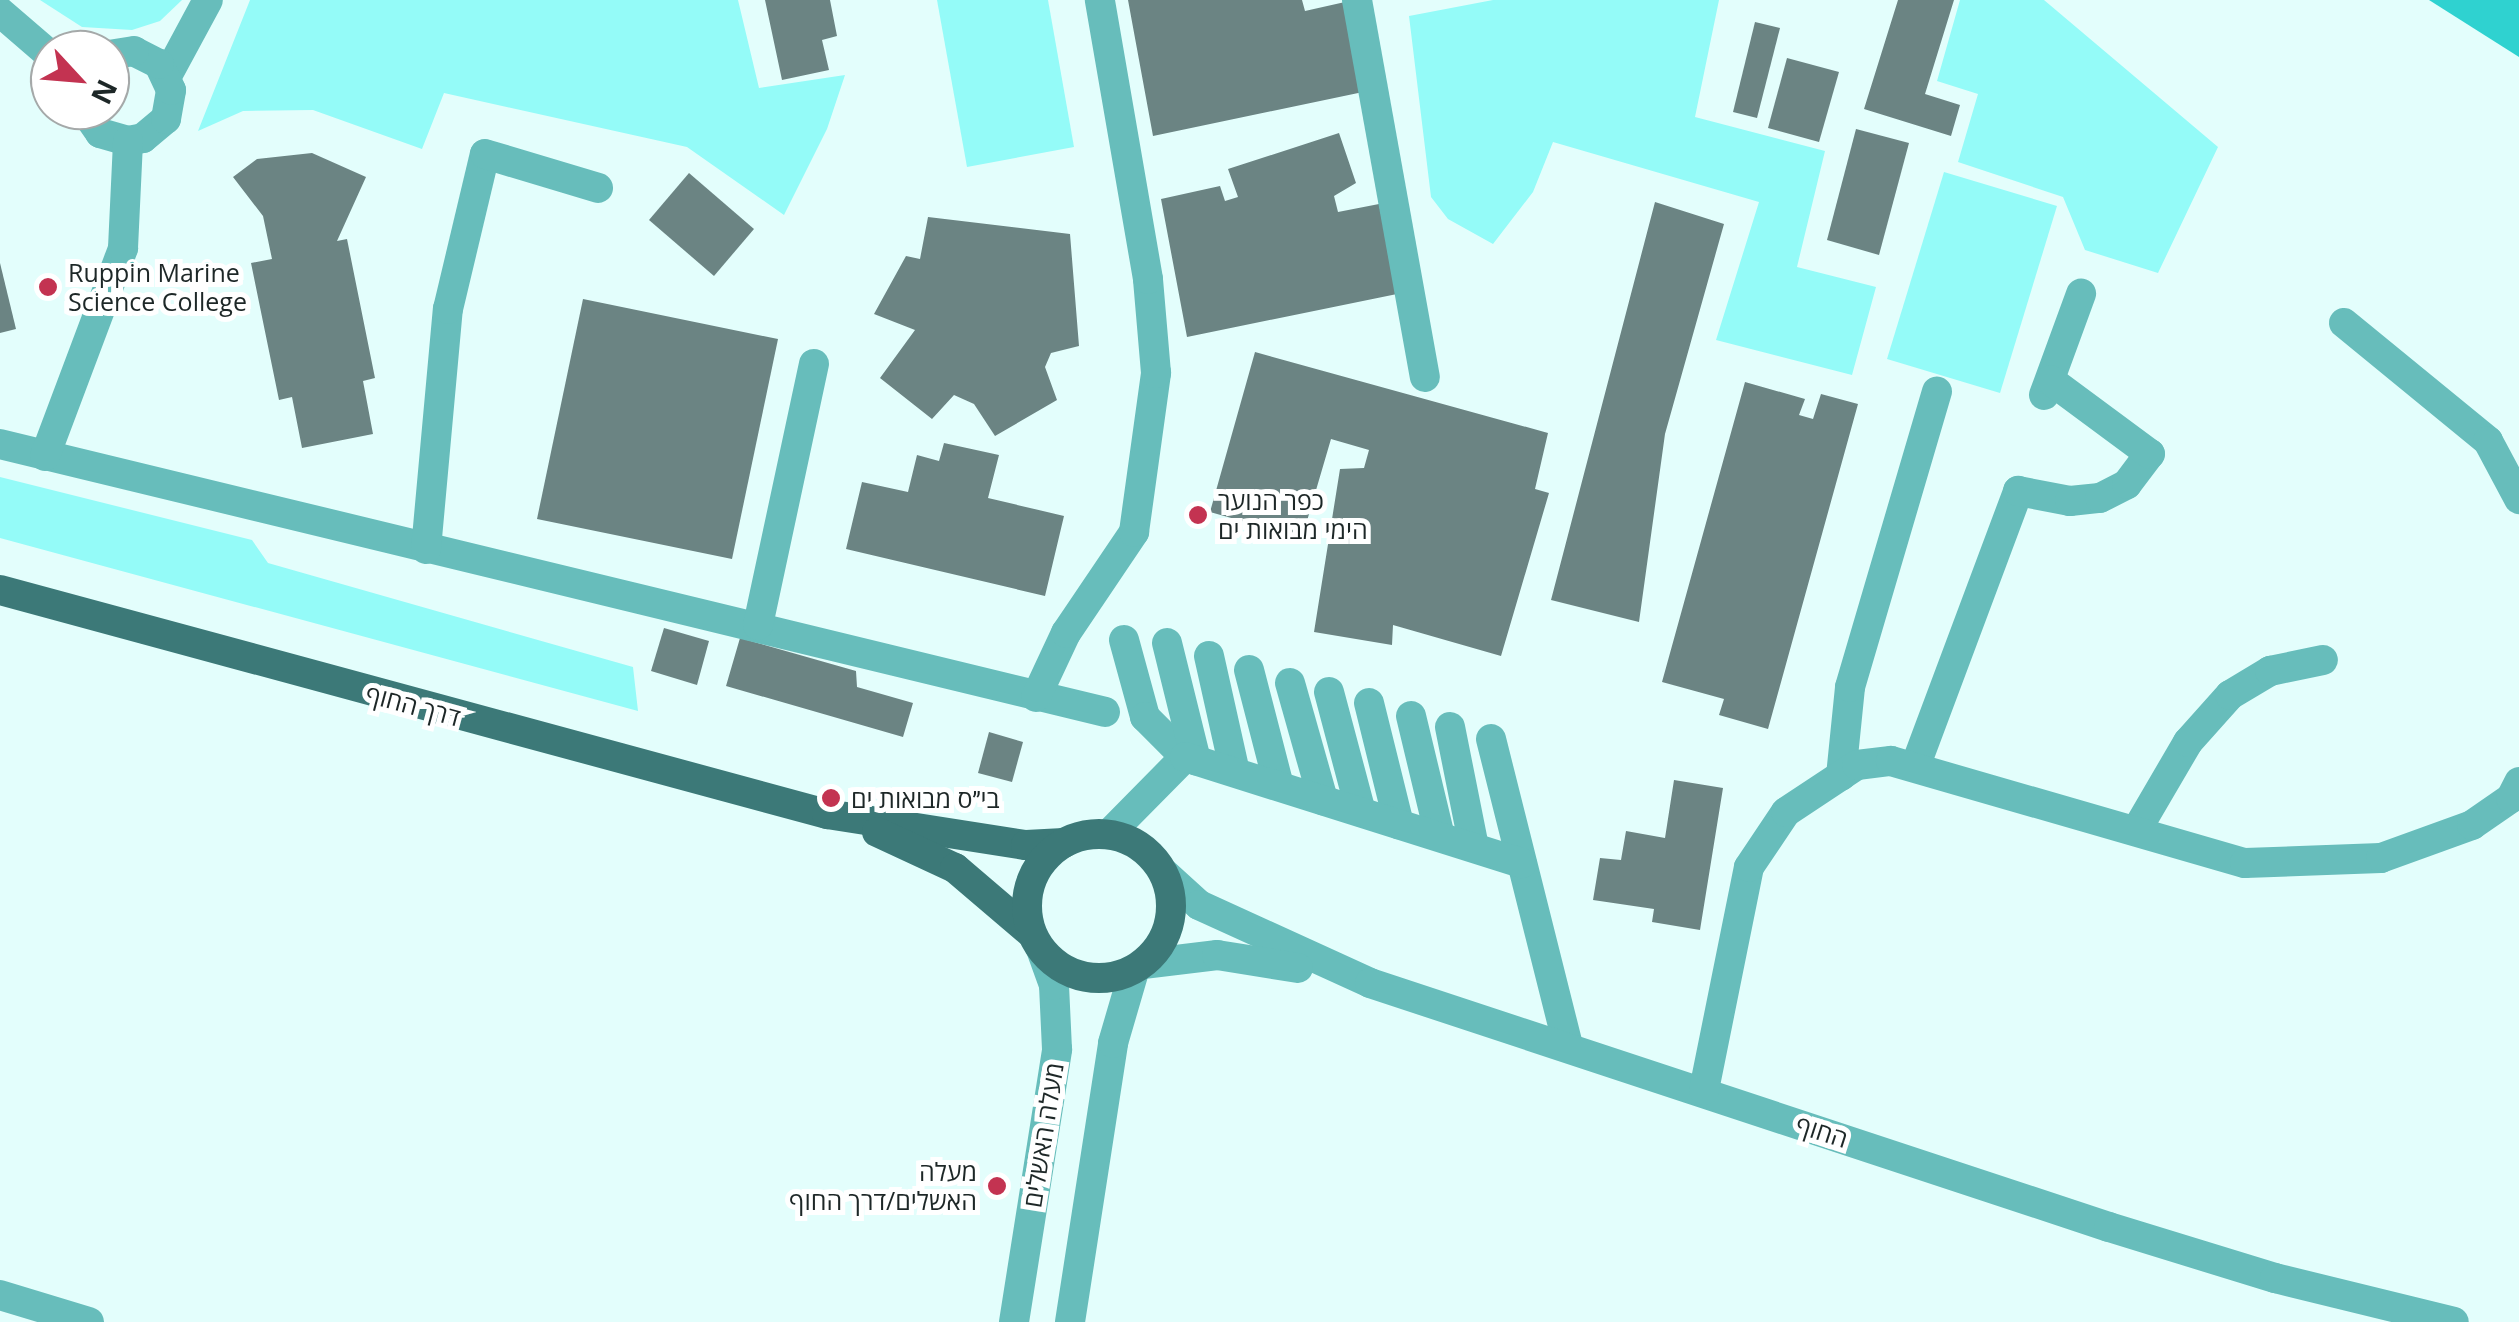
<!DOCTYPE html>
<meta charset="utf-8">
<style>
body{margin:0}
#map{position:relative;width:2519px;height:1322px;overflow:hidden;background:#e3fefc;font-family:"Open Sans",Heebo,sans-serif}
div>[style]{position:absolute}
.green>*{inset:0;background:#94fbf8}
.water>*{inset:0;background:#2fd2d0}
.building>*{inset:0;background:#6b8483}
.minor>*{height:30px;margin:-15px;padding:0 15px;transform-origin:15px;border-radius:15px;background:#67bdbb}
.major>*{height:30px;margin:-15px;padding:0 15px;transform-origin:15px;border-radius:15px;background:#3c7978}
.major>.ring{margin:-15px;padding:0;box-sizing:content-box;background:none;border:30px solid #3c7978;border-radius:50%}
.dots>*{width:28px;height:28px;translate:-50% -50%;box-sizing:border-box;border:5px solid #fff;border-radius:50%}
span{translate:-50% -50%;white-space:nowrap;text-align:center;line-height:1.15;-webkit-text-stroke:10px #fff;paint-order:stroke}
.poi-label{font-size:25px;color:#1d2727}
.left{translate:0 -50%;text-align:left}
.right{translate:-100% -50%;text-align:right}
.street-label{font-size:25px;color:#1d2727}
.north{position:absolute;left:30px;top:30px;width:100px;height:100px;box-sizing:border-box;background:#fff;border:2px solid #a5a9a9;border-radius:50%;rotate:116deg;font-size:28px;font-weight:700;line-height:40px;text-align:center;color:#1d2727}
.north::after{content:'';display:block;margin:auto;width:35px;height:45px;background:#c33351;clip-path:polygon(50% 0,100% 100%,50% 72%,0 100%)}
</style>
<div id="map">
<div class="green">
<div style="clip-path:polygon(40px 0,182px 0,160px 21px,132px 30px,82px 27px)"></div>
<div style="clip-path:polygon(250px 0,738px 0,759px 88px,845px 75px,827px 129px,784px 215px,687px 147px,444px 93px,422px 149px,313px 110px,243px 111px,198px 131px)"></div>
<div style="clip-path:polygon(937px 0,1048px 0,1074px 147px,967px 167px)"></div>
<div style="clip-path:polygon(1493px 0,1719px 0,1695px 117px,1825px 151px,1797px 267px,1876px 287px,1852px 375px,1716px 340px,1759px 202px,1553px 142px,1533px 192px,1493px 244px,1448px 219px,1431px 197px,1409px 16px)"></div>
<div style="clip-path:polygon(1960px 0,2044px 0,2218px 147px,2158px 273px,2085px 250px,2063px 197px,1958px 162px,1978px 94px,1937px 81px)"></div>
<div style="clip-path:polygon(1944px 172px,2057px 206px,2000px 393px,1887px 359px)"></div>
<div style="clip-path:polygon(0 477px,252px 540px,268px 563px,633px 667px,638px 711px,0 538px)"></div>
</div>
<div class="water">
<div style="clip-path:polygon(2429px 0,2519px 0,2519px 57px)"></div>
</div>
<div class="building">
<div style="clip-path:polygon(765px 0,830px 0,837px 36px,822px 40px,829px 70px,782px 80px)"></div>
<div style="clip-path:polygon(1128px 0,1302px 0,1305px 11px,1345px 2px,1363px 92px,1153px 136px)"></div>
<div style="clip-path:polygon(1898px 0,1954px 0,1925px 94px,1960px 105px,1951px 136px,1864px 109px)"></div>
<div style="clip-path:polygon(1755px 22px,1780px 28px,1757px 118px,1733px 112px)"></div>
<div style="clip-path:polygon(1787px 58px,1839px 72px,1819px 142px,1768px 128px)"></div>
<div style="clip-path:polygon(1856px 129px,1909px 143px,1879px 255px,1827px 240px)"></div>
<div style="clip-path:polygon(1339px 133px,1356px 183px,1334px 196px,1338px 212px,1379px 204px,1397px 294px,1187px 337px,1161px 199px,1220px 186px,1225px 201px,1238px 197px,1228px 169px)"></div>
<div style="clip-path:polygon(312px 153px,366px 177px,337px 241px,347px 239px,375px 378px,363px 381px,373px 434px,302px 448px,292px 397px,279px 400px,251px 263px,272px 259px,263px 216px,233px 177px,257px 159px)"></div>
<div style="clip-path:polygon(689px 173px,754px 229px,714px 276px,649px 220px)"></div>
<div style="clip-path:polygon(1655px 202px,1724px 224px,1665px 434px,1639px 622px,1551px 600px)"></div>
<div style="clip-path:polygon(928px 217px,1070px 234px,1079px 346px,1051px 353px,1045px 367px,1057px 400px,995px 436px,974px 404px,954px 395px,932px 419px,880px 378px,915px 330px,874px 314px,906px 256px,920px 259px)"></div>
<div style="clip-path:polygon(0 263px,16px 329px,0 333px)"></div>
<div style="clip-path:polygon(583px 299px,778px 339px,732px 559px,537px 519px)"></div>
<div style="clip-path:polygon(1255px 352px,1548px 433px,1535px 489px,1549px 493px,1501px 656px,1393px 625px,1392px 645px,1314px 632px,1340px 469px,1364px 468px,1369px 450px,1331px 439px,1302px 538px,1210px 512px)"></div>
<div style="clip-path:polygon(1745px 382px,1805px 399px,1799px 415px,1813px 419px,1821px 394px,1858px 404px,1768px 729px,1719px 715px,1724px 699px,1662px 682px)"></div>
<div style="clip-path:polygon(944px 443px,999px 455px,988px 498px,1064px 516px,1045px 596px,846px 549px,862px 482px,908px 492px,917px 455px,939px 461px)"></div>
<div style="clip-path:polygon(664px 628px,709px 641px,697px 685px,651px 671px)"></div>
<div style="clip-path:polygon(740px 638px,856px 671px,857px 687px,913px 703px,903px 737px,726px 686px)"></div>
<div style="clip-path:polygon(989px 732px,1023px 742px,1012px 782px,978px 773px)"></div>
<div style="clip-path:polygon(1674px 780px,1723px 788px,1700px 930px,1652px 922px,1654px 909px,1593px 900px,1600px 858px,1621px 860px,1626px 831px,1665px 838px)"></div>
</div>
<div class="minor">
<div style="left:1357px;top:0;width:383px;rotate:79.8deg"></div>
<div style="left:0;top:12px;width:66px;rotate:40.7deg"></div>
<div style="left:167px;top:76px;width:86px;rotate:-61.7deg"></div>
<div style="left:84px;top:110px;width:28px;rotate:55deg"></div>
<div style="left:100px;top:133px;width:29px;rotate:16deg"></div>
<div style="left:128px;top:141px;width:15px;rotate:-11deg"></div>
<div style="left:143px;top:138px;width:30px;rotate:-40deg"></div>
<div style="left:166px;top:119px;width:29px;rotate:-80deg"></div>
<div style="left:171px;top:90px;width:29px;rotate:-115deg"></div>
<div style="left:159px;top:64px;width:28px;rotate:-153deg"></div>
<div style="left:134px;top:51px;width:24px;rotate:171deg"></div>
<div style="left:2344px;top:323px;width:186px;rotate:39.3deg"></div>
<div style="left:2488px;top:441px;width:66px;rotate:61.9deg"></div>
<div style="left:2044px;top:395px;width:108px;rotate:-69.9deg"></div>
<div style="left:0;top:444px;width:1137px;rotate:13.63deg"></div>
<div style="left:45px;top:456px;width:222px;rotate:-69.4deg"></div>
<div style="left:123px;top:248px;width:107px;rotate:-87.3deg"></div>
<div style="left:426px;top:549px;width:241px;rotate:-84.8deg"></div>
<div style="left:448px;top:309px;width:159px;rotate:-76.6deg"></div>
<div style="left:485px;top:154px;width:118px;rotate:16.7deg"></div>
<div style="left:758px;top:625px;width:267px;rotate:-77.9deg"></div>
<div style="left:1124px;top:640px;width:80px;rotate:74.7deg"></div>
<div style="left:1145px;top:717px;width:57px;rotate:45deg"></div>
<div style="left:1167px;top:643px;width:121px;rotate:76.1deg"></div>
<div style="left:1209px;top:656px;width:119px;rotate:77.4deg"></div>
<div style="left:1249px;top:670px;width:120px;rotate:75.5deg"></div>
<div style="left:1290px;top:683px;width:122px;rotate:74.2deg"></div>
<div style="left:1329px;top:692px;width:124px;rotate:75.1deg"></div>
<div style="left:1036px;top:697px;width:71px;rotate:-64.9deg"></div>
<div style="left:1066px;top:633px;width:122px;rotate:-56deg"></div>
<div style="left:1134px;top:532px;width:161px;rotate:-82.1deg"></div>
<div style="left:1156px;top:373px;width:94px;rotate:-94.9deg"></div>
<div style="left:1148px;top:279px;width:283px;rotate:-99.8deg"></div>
<div style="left:1369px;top:703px;width:125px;rotate:76.1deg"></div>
<div style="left:1411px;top:716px;width:124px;rotate:76.5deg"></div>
<div style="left:1450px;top:727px;width:122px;rotate:78.7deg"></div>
<div style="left:1491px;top:739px;width:317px;rotate:75.9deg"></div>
<div style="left:1915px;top:767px;width:295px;rotate:-69.5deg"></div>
<div style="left:2018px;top:491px;width:53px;rotate:10.9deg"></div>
<div style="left:2070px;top:501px;width:30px;rotate:-6deg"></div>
<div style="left:2100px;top:498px;width:30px;rotate:-27deg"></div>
<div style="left:2127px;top:484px;width:38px;rotate:-53deg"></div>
<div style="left:2150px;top:454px;width:124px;rotate:-143.5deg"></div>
<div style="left:1841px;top:776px;width:89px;rotate:-84.2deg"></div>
<div style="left:1850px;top:687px;width:308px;rotate:-73.6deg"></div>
<div style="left:2136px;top:831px;width:103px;rotate:-59.7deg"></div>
<div style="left:2188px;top:742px;width:63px;rotate:-48.2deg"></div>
<div style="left:2230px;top:695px;width:47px;rotate:-31deg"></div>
<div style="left:2270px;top:671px;width:54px;rotate:-11.7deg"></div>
<div style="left:1109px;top:834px;width:108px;rotate:-45.4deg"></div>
<div style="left:1185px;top:757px;width:353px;rotate:17.5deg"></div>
<div style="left:1164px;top:873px;width:47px;rotate:42.4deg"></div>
<div style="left:1199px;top:905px;width:188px;rotate:24.5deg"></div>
<div style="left:1370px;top:983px;width:778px;rotate:18.27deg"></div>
<div style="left:2109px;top:1227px;width:174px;rotate:17.1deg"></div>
<div style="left:2275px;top:1278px;width:184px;rotate:13.8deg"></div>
<div style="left:1143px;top:964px;width:75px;rotate:-6.9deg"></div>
<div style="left:1217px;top:955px;width:82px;rotate:9.1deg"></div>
<div style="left:1704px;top:1090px;width:227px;rotate:-78.6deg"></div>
<div style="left:1749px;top:867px;width:66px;rotate:-56.1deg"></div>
<div style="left:1786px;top:812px;width:85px;rotate:-33.5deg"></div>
<div style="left:1857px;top:765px;width:34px;rotate:-7deg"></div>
<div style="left:1891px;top:761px;width:368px;rotate:16.1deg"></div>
<div style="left:2245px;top:863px;width:136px;rotate:-2.1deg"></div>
<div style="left:2381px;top:858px;width:97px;rotate:-19.9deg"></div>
<div style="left:2472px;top:825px;width:47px;rotate:-34.7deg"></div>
<div style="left:2511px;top:798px;width:18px;rotate:-63deg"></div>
<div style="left:0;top:1295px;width:93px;rotate:16.9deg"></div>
<div style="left:1014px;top:1322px;width:276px;rotate:-81deg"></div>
<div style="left:1057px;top:1049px;width:64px;rotate:-92.7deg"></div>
<div style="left:1054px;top:985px;width:37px;rotate:-110deg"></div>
<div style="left:1070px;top:1322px;width:282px;rotate:-81.2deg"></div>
<div style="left:1113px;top:1043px;width:75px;rotate:-73.7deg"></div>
</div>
<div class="major">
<div style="left:0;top:590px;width:857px;rotate:15.16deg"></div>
<div style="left:827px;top:814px;width:201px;rotate:8.9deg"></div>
<div style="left:1026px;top:845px;width:38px;rotate:-3deg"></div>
<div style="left:877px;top:832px;width:86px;rotate:24.8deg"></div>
<div style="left:955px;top:868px;width:100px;rotate:40.5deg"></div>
<div class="ring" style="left:1027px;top:834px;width:114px;height:114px"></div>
</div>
<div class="dots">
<div style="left:48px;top:287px;background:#c33351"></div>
<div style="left:1198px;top:515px;background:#c33351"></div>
<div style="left:831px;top:798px;background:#c33351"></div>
<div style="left:997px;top:1186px;background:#c33351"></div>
</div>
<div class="poi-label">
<span class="left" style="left:68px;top:287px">Ruppin Marine<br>Science College</span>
<span class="left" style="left:1218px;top:515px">כפר הנוער<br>הימי מבואות ים</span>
<span class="left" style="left:851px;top:798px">בי״ס מבואות ים</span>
<span class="right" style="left:977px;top:1186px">מעלה<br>האשלים/דרך החוף</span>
</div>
<div class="street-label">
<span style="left:413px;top:705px;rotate:15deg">דרך החוף</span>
<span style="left:1822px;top:1131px;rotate:18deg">החוף</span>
<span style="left:1043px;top:1135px;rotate:-81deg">מעלה האשלים</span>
</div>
<div class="north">N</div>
</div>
